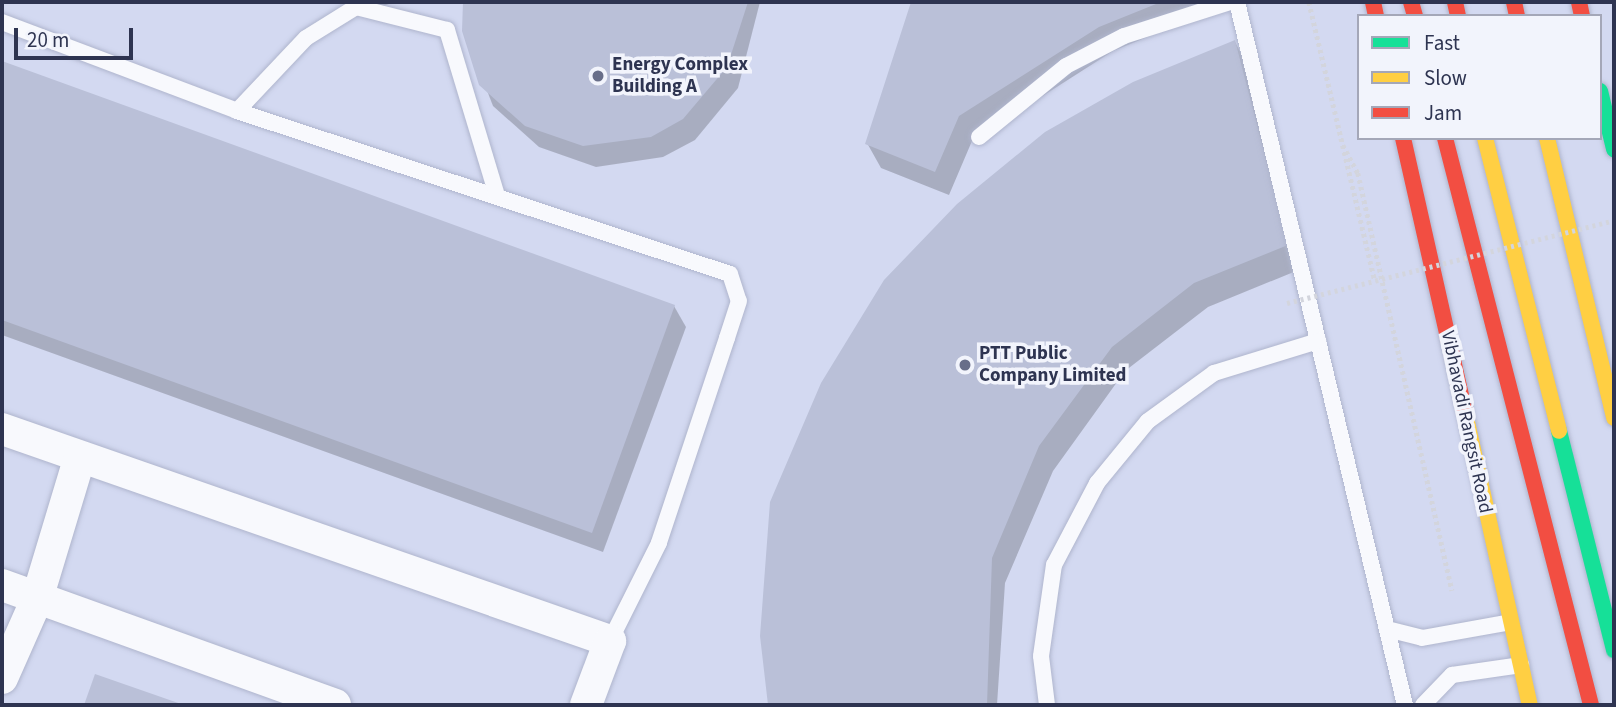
<!DOCTYPE html>
<style>
body{margin:0}
#map{position:relative;width:1616px;height:707px;overflow:hidden;background:#d3d9f1;font-family:"Source Sans 3",sans-serif}
div>[style]{position:absolute}
.shadow>*{inset:0;background:#0003}
.building>*{inset:0;background:#bac0d8}
.path>*{height:4.5px;margin-top:-2.25px;transform-origin:0;background:repeating-linear-gradient(90deg,#d3d5dd 0 3.5px,transparent 0 7px)}
.roads{filter:drop-shadow(0 0 2px #afb5cd) drop-shadow(0 0 2px #afb5cd)}
.lane>*{height:16px;margin:-8px;padding:0 8px;transform-origin:8px;border-radius:8px;background:#f8f9fd}
.street>*{height:32px;margin:-16px;padding:0 16px;transform-origin:16px;border-radius:16px;background:#f8f9fd}
.fast>*{height:16px;margin:-8px;padding:0 8px;transform-origin:8px;border-radius:8px;background:#16e098}
.slow>*{height:16px;margin:-8px;padding:0 8px;transform-origin:8px;border-radius:8px;background:#ffcf43}
.jam>*{height:16px;margin:-8px;padding:0 8px;transform-origin:8px;border-radius:8px;background:#f24e42}
.path-bridge>*{height:4.5px;margin-top:-2.25px;transform-origin:0;background:repeating-linear-gradient(90deg,#d3d5dd 0 3.5px,transparent 0 7px)}
.dots>*{width:19px;height:19px;translate:-50% -50%;box-sizing:border-box;border:4px solid #f2f4fc;border-radius:50%}
span{translate:-50% -50%;white-space:nowrap;text-align:center;line-height:1.15;-webkit-text-stroke:7px #f2f4fc;paint-order:stroke}
.poi-label{font-size:19px;color:#2e3451;font-weight:700}
.left{translate:0 -50%;text-align:left}
.street-label{font-size:19px;color:#2e3451}
.frame{position:absolute;inset:0;border:4px solid #2e3451;pointer-events:none}
.legend{position:absolute;left:1357px;top:14px;width:245px;height:126px;box-sizing:border-box;background:#f2f4fc;border:2px solid #a4a7b8;margin:0;padding:9px 12px;list-style:none;font-size:21px;color:#2e3451}
.legend li{display:flex;align-items:center;gap:14px;height:35px}
.legend b{width:35px;border:2px solid #a4a7b8}
.scale{position:absolute;left:14px;top:28px;width:119px;height:32px;box-sizing:border-box;border:4px solid #2e3451;border-top:0;padding-left:9px;font-size:21px;line-height:24px;white-space:nowrap;color:#2e3451;-webkit-text-stroke:5px #f2f4fc;paint-order:stroke}
</style>
<div id="map">
<div class="shadow">
<div style="clip-path:polygon(362px 2px,395px 2px,368px 11px)"></div>
<div style="clip-path:polygon(467px 2px,760px 2px,738px 88px,695px 140px,663px 157px,596px 167px,539px 147px,493px 106px,464px 31px)"></div>
<div style="clip-path:polygon(913px 2px,1228px 2px,1228px 4px,1113px 51px,972px 141px,949px 195px,881px 168px,867px 143px)"></div>
<div style="clip-path:polygon(1235px 42px,1248px 66px,1301px 269px,1208px 307px,1125px 371px,1053px 471px,1005px 583px,997px 705px,770px 705px,762px 635px)"></div>
<div style="clip-path:polygon(2px 63px,674px 306px,686px 327px,603px 552px,2px 335px)"></div>
</div>
<div class="building">
<div style="clip-path:polygon(463px 2px,748px 2px,727px 67px,683px 119px,651px 137px,583px 146px,525px 126px,479px 85px,462px 31px)"></div>
<div style="clip-path:polygon(911px 2px,1161px 2px,1099px 27px,959px 116px,935px 172px,865px 144px)"></div>
<div style="clip-path:polygon(1235px 40px,1288px 245px,1194px 283px,1112px 347px,1039px 446px,992px 558px,987px 705px,768px 705px,760px 636px,770px 502px,821px 383px,884px 280px,957px 204px,1045px 132px,1133px 82px)"></div>
<div style="clip-path:polygon(2px 61px,675px 305px,592px 533px,2px 320px)"></div>
<div style="clip-path:polygon(95px 674px,184px 705px,84px 705px)"></div>
</div>
<div class="path">
<div style="left:1309px;top:2px;width:287px;rotate:76.7deg"></div>
<div style="left:1343px;top:145px;width:32px;rotate:62deg"></div>
<div style="left:1358px;top:173px;width:428px;rotate:77.3deg"></div>
</div>
<div class="roads">
<div class="lane">
<div style="left:1237px;top:2px;width:723px;rotate:76.56deg"></div>
<div style="left:2px;top:22px;width:251px;rotate:20.7deg"></div>
<div style="left:237px;top:111px;width:519px;rotate:18.3deg"></div>
<div style="left:730px;top:274px;width:28px;rotate:72deg"></div>
<div style="left:739px;top:301px;width:39px;rotate:108deg"></div>
<div style="left:727px;top:338px;width:216px;rotate:108.4deg"></div>
<div style="left:659px;top:543px;width:110px;rotate:116.6deg"></div>
<div style="left:237px;top:111px;width:100px;rotate:-46.6deg"></div>
<div style="left:306px;top:38px;width:59px;rotate:-31.8deg"></div>
<div style="left:356px;top:7px;width:94px;rotate:14.2deg"></div>
<div style="left:447px;top:30px;width:173px;rotate:73.2deg"></div>
<div style="left:979px;top:137px;width:112px;rotate:-39.2deg"></div>
<div style="left:1066px;top:66px;width:65px;rotate:-27.3deg"></div>
<div style="left:1124px;top:36px;width:111px;rotate:-17.8deg"></div>
<div style="left:1387px;top:629px;width:36px;rotate:14deg"></div>
<div style="left:1422px;top:638px;width:90px;rotate:-10.2deg"></div>
<div style="left:1047px;top:705px;width:49px;rotate:-97deg"></div>
<div style="left:1041px;top:656px;width:92px;rotate:-81.9deg"></div>
<div style="left:1054px;top:565px;width:93px;rotate:-62.3deg"></div>
<div style="left:1097px;top:483px;width:80px;rotate:-50.6deg"></div>
<div style="left:1148px;top:421px;width:82px;rotate:-36deg"></div>
<div style="left:1214px;top:373px;width:109px;rotate:-17.1deg"></div>
<div style="left:1423px;top:705px;width:42px;rotate:-46deg"></div>
<div style="left:1452px;top:675px;width:70px;rotate:-8.2deg"></div>
</div>
<div class="street">
<div style="left:2px;top:429px;width:644px;rotate:19.22deg"></div>
<div style="left:610px;top:641px;width:68px;rotate:110.6deg"></div>
<div style="left:2px;top:585px;width:354px;rotate:19.8deg"></div>
<div style="left:2px;top:678px;width:86px;rotate:-66.1deg"></div>
<div style="left:37px;top:599px;width:145px;rotate:-73.2deg"></div>
</div>
<div class="fast">
<div style="left:1600px;top:91px;width:60px;rotate:76.4deg"></div>
<div style="left:1559px;top:431px;width:226px;rotate:75.9deg"></div>
</div>
<div class="slow">
<div style="left:1485px;top:138px;width:302px;rotate:75.8deg"></div>
<div style="left:1547px;top:138px;width:288px;rotate:76.5deg"></div>
<div style="left:1465px;top:413px;width:299px;rotate:77.5deg"></div>
</div>
<div class="jam">
<div style="left:1373px;top:2px;width:14px;rotate:78deg"></div>
<div style="left:1411px;top:2px;width:15px;rotate:74deg"></div>
<div style="left:1455px;top:2px;width:14px;rotate:78deg"></div>
<div style="left:1514px;top:2px;width:14px;rotate:78deg"></div>
<div style="left:1579px;top:2px;width:14px;rotate:78deg"></div>
<div style="left:1403px;top:138px;width:282px;rotate:77.3deg"></div>
<div style="left:1445px;top:138px;width:585px;rotate:75.56deg"></div>
</div>
</div>
<div class="path-bridge">
<div style="left:1287px;top:303px;width:337px;rotate:-14.2deg"></div>
</div>
<div class="dots">
<div style="left:598px;top:76px;background:#686e89"></div>
<div style="left:965px;top:365px;background:#686e89"></div>
</div>
<div class="poi-label">
<span class="left" style="left:612px;top:76px">Energy Complex<br>Building A</span>
<span class="left" style="left:979px;top:365px">PTT Public<br>Company Limited</span>
</div>
<div class="street-label">
<span style="left:1466px;top:422px;rotate:78deg">Vibhavadi Rangsit Road</span>
</div>
<div class="frame"></div>
<ul class="legend">
<li><b style="height:9px;background:#16e098"></b>Fast</li>
<li><b style="height:9px;background:#ffcf43"></b>Slow</li>
<li><b style="height:9px;background:#f24e42"></b>Jam</li>
</ul>
<div class="scale">20 m</div>
</div>
